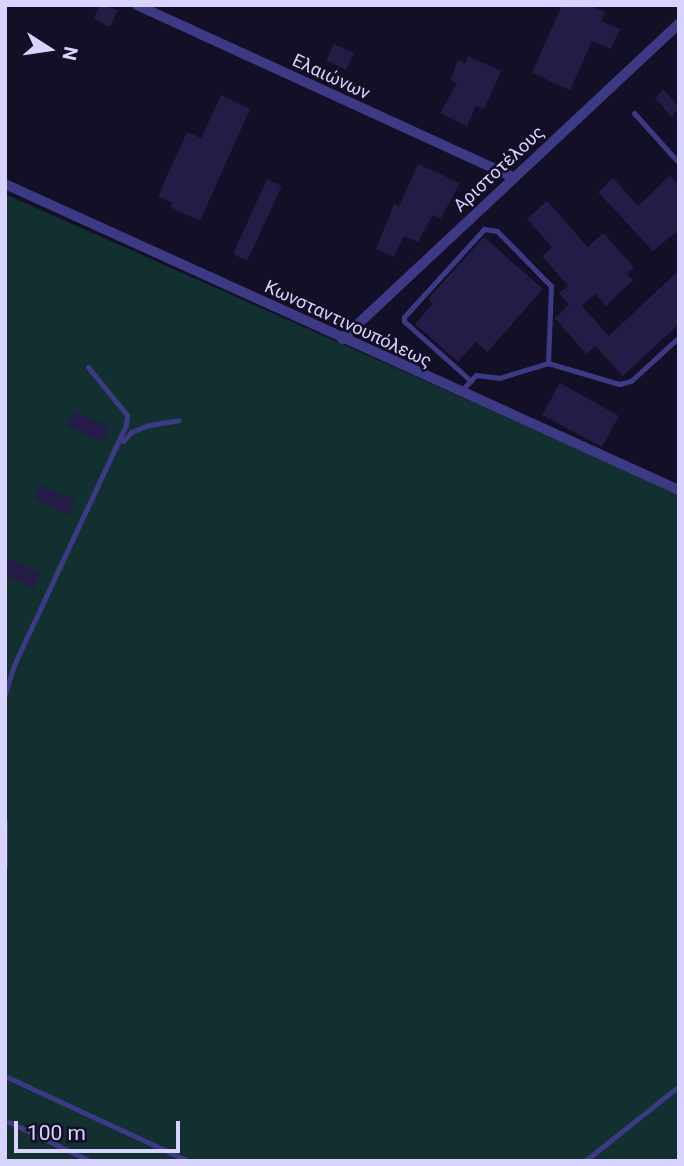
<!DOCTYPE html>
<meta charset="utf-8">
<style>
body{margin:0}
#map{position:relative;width:684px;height:1166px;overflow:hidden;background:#130f26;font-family:Roboto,sans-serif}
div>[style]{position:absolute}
.green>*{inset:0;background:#12302f}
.building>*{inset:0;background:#241b47}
.lane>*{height:5px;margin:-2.5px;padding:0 2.5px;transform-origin:2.5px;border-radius:2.5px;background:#3d3a85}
.street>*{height:10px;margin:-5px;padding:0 5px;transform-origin:5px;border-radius:5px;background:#3d3a85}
span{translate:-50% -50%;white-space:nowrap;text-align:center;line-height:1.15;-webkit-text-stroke:5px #130f26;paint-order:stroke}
.street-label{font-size:18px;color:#d9d4ff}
.frame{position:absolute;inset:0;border:7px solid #d9d4ff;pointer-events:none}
.north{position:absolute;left:14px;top:14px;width:70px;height:70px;-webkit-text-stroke:5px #130f26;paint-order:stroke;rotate:102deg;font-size:19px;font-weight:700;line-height:28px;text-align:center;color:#d9d4ff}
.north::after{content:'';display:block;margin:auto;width:24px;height:32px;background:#d9d4ff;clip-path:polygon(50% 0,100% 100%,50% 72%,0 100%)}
.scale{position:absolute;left:14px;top:1121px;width:166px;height:32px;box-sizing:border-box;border:4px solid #d9d4ff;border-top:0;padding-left:9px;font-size:21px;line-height:24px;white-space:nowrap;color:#d9d4ff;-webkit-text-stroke:5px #130f26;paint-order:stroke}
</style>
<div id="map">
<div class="green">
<div style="clip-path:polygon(5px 194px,679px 494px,679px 1161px,5px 1161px)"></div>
</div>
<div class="building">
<div style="clip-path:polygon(100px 5px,118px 10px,110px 27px,94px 19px)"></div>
<div style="clip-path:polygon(562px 5px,589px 5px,605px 12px,601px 21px,620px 29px,611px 49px,592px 41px,570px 90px,532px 73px)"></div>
<div style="clip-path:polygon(334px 44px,354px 53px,346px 70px,326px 60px)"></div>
<div style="clip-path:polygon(468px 56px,501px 71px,484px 109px,476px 106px,467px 126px,440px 113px,457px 83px,450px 80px,458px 60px,465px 63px)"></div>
<div style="clip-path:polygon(664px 90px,679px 107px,672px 117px,655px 98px)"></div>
<div style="clip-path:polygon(221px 95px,250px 109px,200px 221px,170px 207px,172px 203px,158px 196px,187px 132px,201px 138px)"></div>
<div style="clip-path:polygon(418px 164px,460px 183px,441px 218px,433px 215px,418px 242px,404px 236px,394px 257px,376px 249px,394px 204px,399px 206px)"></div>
<div style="clip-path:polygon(670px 175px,679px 185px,679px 230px,653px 251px,598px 192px,613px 178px,638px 206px)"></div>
<div style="clip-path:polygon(267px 179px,282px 186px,247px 261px,233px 254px)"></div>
<div style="clip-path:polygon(547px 201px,588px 247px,603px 233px,634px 267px,627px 274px,633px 280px,606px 306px,595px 294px,582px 306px,609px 336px,679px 270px,679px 324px,623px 376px,595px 346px,586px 354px,555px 318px,569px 305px,559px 293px,568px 286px,542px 256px,552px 247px,527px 219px)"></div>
<div style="clip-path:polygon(484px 237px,543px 289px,487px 352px,476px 342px,458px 362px,415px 324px,433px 303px,428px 299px)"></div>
<div style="clip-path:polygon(560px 383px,619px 416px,602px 447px,542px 415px)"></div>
<div style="clip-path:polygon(74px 411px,109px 427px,102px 442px,67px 426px)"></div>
<div style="clip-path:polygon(40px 485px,75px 500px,68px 515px,34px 499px)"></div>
<div style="clip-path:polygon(5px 557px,41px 573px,34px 588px,5px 575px)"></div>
</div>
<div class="lane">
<div style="left:634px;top:113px;width:67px;rotate:48deg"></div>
<div style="left:471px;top:381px;width:90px;rotate:-138.2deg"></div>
<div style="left:404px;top:321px;width:4px;rotate:-90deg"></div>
<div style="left:404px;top:317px;width:119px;rotate:-47.7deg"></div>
<div style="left:484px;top:229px;width:13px;rotate:9deg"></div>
<div style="left:497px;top:231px;width:77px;rotate:45.5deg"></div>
<div style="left:551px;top:286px;width:77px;rotate:92.2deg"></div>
<div style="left:461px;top:391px;width:22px;rotate:-47deg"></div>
<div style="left:476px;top:375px;width:23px;rotate:7deg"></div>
<div style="left:499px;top:378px;width:51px;rotate:-17deg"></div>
<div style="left:548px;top:363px;width:74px;rotate:16.5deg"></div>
<div style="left:619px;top:384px;width:12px;rotate:-14deg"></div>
<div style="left:631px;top:381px;width:65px;rotate:-42.5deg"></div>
<div style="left:123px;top:441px;width:12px;rotate:-48deg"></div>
<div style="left:131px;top:432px;width:19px;rotate:-21deg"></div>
<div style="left:149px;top:425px;width:30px;rotate:-9deg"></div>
<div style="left:5px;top:694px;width:30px;rotate:-73deg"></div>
<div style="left:14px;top:665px;width:265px;rotate:-65deg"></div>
<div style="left:126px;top:425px;width:10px;rotate:-84deg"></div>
<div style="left:127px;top:415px;width:62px;rotate:-129.1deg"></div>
<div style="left:5px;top:822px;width:43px;rotate:90deg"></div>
<div style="left:5px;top:1076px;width:202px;rotate:24.9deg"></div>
<div style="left:9px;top:1122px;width:90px;rotate:25.7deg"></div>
<div style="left:585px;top:1161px;width:120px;rotate:-38.6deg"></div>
</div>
<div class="street">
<div style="left:137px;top:5px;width:413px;rotate:24.6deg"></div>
<div style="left:5px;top:184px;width:740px;rotate:24.42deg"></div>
<div style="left:342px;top:339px;width:461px;rotate:-43.1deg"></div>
</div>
<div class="street-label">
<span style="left:331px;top:77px;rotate:25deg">Ελαιώνων</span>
<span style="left:499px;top:169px;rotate:-43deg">Αριστοτέλους</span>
<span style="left:348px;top:324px;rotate:25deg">Κωνσταντινουπόλεως</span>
</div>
<div class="frame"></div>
<div class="north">N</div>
<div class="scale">100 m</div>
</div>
